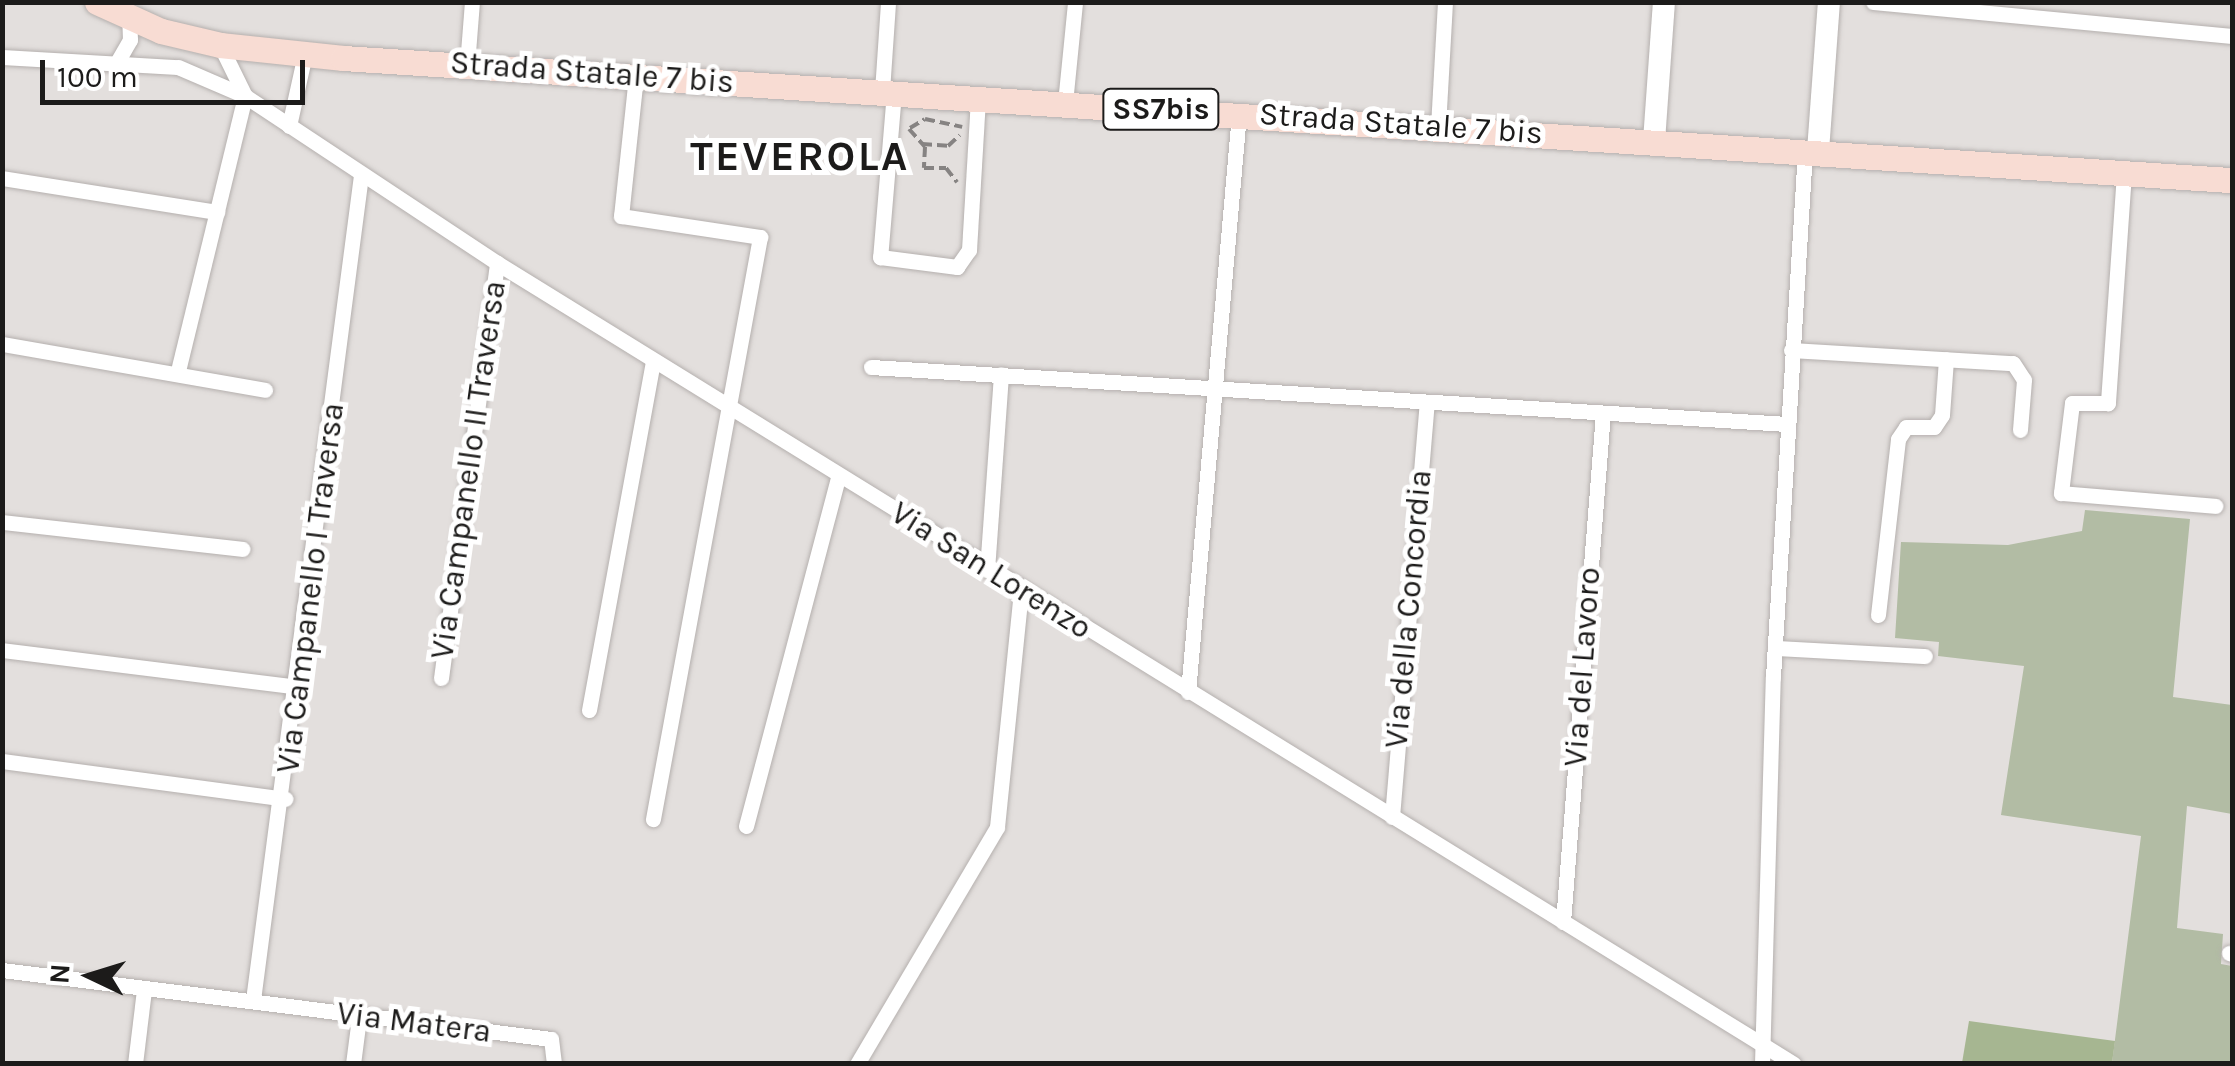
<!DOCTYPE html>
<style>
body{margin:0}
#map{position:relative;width:2235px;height:1066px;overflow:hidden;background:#e3dfdd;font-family:Karla,sans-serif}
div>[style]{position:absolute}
.green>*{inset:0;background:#b2bca4}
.forest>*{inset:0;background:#a6b691}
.path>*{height:4px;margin-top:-2px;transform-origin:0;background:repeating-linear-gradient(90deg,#868382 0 10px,transparent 0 15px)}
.roads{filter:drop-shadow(0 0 2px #b5b0ae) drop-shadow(0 0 2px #b5b0ae)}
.street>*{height:15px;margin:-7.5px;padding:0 7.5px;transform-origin:7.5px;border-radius:7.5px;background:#fff}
.secondary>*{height:22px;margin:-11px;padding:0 11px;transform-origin:11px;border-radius:11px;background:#fff}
.primary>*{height:25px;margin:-12.5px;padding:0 12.5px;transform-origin:12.5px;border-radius:12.5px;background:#f8dcd3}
span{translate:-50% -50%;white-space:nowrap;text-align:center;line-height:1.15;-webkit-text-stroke:10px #fff;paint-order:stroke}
.shield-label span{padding:2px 8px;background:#fff;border:2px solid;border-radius:8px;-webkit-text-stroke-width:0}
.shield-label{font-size:30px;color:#1c1b1a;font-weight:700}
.street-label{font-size:32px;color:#1c1b1a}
.district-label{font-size:42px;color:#1c1b1a;font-weight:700;letter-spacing:2.5px}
.frame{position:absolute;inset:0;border:5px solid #1c1b1a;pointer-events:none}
.north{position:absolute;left:40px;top:926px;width:100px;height:100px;-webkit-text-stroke:8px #fff;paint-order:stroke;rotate:274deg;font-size:28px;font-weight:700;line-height:40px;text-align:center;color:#1c1b1a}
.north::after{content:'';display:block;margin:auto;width:35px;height:45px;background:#1c1b1a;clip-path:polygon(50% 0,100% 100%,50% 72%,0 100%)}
.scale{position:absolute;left:40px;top:60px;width:265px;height:45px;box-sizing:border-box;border:5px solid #1c1b1a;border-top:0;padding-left:12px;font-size:30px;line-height:35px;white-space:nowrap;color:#1c1b1a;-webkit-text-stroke:8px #fff;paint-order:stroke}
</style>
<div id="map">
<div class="green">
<div style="clip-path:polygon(2085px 510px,2190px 519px,2173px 697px,2232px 705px,2232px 814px,2187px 806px,2177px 928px,2223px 934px,2221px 964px,2232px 966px,2232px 1063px,2112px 1063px,2141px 836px,2001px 815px,2024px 666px,1938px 656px,1939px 642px,1895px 638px,1901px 542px,2008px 545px,2082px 531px)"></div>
</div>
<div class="forest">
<div style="clip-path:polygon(1969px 1021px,2115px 1041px,2112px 1063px,1962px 1063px)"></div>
</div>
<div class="path">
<div style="left:910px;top:128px;width:17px;rotate:-31deg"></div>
<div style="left:925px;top:119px;width:38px;rotate:12deg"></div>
<div style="left:909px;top:129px;width:24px;rotate:48deg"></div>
<div style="left:925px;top:147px;width:21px;rotate:93deg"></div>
<div style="left:924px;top:168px;width:22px"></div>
<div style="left:946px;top:168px;width:18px;rotate:52deg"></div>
<div style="left:922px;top:144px;width:26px;rotate:4deg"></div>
<div style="left:948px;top:146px;width:16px;rotate:-43deg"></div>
</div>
<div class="roads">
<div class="street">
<div style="left:1873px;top:2px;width:361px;rotate:5.4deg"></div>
<div style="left:220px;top:45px;width:57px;rotate:63.9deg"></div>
<div style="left:245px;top:96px;width:302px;rotate:33.5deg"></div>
<div style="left:497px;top:263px;width:1524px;rotate:31.7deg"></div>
<div style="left:2px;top:57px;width:176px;rotate:3.3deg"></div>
<div style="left:178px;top:67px;width:73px;rotate:23.4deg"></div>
<div style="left:245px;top:96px;width:286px;rotate:103.7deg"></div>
<div style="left:116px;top:64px;width:28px;rotate:-60deg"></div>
<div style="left:130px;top:40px;width:23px;rotate:-92deg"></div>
<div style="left:467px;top:65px;width:63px;rotate:-85.5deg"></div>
<div style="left:636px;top:76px;width:141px;rotate:96.1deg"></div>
<div style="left:621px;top:216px;width:141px;rotate:8.6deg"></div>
<div style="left:760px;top:237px;width:592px;rotate:100.42deg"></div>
<div style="left:882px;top:91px;width:89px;rotate:-86.1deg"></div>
<div style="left:894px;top:92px;width:166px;rotate:94.8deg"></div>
<div style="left:880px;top:257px;width:78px;rotate:7.4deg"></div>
<div style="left:957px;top:267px;width:21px;rotate:-55deg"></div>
<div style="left:969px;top:250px;width:153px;rotate:-86.6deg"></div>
<div style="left:1065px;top:103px;width:101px;rotate:-84.3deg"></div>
<div style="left:289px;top:126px;width:74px;rotate:-77.5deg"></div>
<div style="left:1438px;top:127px;width:125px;rotate:-86.8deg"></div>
<div style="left:2124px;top:173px;width:231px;rotate:94deg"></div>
<div style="left:2108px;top:403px;width:36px;rotate:180deg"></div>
<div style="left:2072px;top:403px;width:91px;rotate:97deg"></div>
<div style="left:2061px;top:493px;width:155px;rotate:4.8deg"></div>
<div style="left:2px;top:178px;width:218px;rotate:9deg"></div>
<div style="left:2px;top:344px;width:267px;rotate:9.9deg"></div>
<div style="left:1791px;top:350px;width:222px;rotate:3.4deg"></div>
<div style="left:2013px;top:363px;width:20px;rotate:57deg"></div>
<div style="left:2024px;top:380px;width:50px;rotate:94.6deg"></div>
<div style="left:871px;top:367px;width:917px;rotate:3.56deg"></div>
<div style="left:2px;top:522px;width:242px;rotate:6.4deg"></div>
<div style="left:987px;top:570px;width:196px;rotate:-85.9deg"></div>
<div style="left:1878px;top:615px;width:177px;rotate:-83.5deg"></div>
<div style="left:1898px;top:439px;width:14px;rotate:-56deg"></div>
<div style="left:1906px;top:427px;width:28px"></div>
<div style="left:1934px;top:427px;width:14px;rotate:-56deg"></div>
<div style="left:1942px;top:415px;width:56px;rotate:-85.9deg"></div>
<div style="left:1775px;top:648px;width:150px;rotate:3.1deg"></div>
<div style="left:2px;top:650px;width:299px;rotate:7.1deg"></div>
<div style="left:441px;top:678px;width:419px;rotate:-82.3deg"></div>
<div style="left:1188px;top:692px;width:580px;rotate:-84.96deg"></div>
<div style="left:589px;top:710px;width:355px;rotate:-79.6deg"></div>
<div style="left:2px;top:761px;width:286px;rotate:7.6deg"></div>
<div style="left:1392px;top:817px;width:416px;rotate:-85.2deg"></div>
<div style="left:746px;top:826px;width:361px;rotate:-75.2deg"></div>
<div style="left:1563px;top:922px;width:511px;rotate:-85.51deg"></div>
<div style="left:2229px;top:953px;width:3px;rotate:18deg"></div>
<div style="left:2px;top:970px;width:553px;rotate:7.16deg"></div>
<div style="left:551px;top:1039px;width:25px;rotate:83deg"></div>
<div style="left:253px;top:1000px;width:832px;rotate:-82.54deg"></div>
<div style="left:135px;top:1064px;width:75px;rotate:-83.1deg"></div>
<div style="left:353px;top:1064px;width:46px;rotate:-82.6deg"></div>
<div style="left:857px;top:1064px;width:275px;rotate:-59.4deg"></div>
<div style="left:997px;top:827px;width:237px;rotate:-84.2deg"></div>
<div style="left:1762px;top:1064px;width:387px;rotate:-88.4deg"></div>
<div style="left:1773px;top:677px;width:527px;rotate:-86.52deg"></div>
</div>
<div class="secondary">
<div style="left:1654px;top:141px;width:139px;rotate:-85.9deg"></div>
<div style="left:1818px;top:151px;width:149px;rotate:-85.8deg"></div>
</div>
<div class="primary">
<div style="left:97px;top:2px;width:70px;rotate:24.4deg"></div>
<div style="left:161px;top:31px;width:61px;rotate:13.3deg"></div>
<div style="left:220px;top:45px;width:124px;rotate:6deg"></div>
<div style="left:343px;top:58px;width:1893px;rotate:3.7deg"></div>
</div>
</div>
<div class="shield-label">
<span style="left:1161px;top:109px">SS7bis</span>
</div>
<div class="street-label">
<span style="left:592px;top:73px;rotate:4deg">Strada Statale 7 bis</span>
<span style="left:1401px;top:124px;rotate:4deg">Strada Statale 7 bis</span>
<span style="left:469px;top:470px;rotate:-82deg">Via Campanello II Traversa</span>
<span style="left:991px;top:571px;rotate:32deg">Via San Lorenzo</span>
<span style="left:311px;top:588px;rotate:-83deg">Via Campanello I Traversa</span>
<span style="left:1409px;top:609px;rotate:-85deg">Via della Concordia</span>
<span style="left:1583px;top:667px;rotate:-86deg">Via del Lavoro</span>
<span style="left:414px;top:1023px;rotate:7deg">Via Matera</span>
</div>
<div class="district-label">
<span style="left:800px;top:156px">TEVEROLA</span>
</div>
<div class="frame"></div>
<div class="north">N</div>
<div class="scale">100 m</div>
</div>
